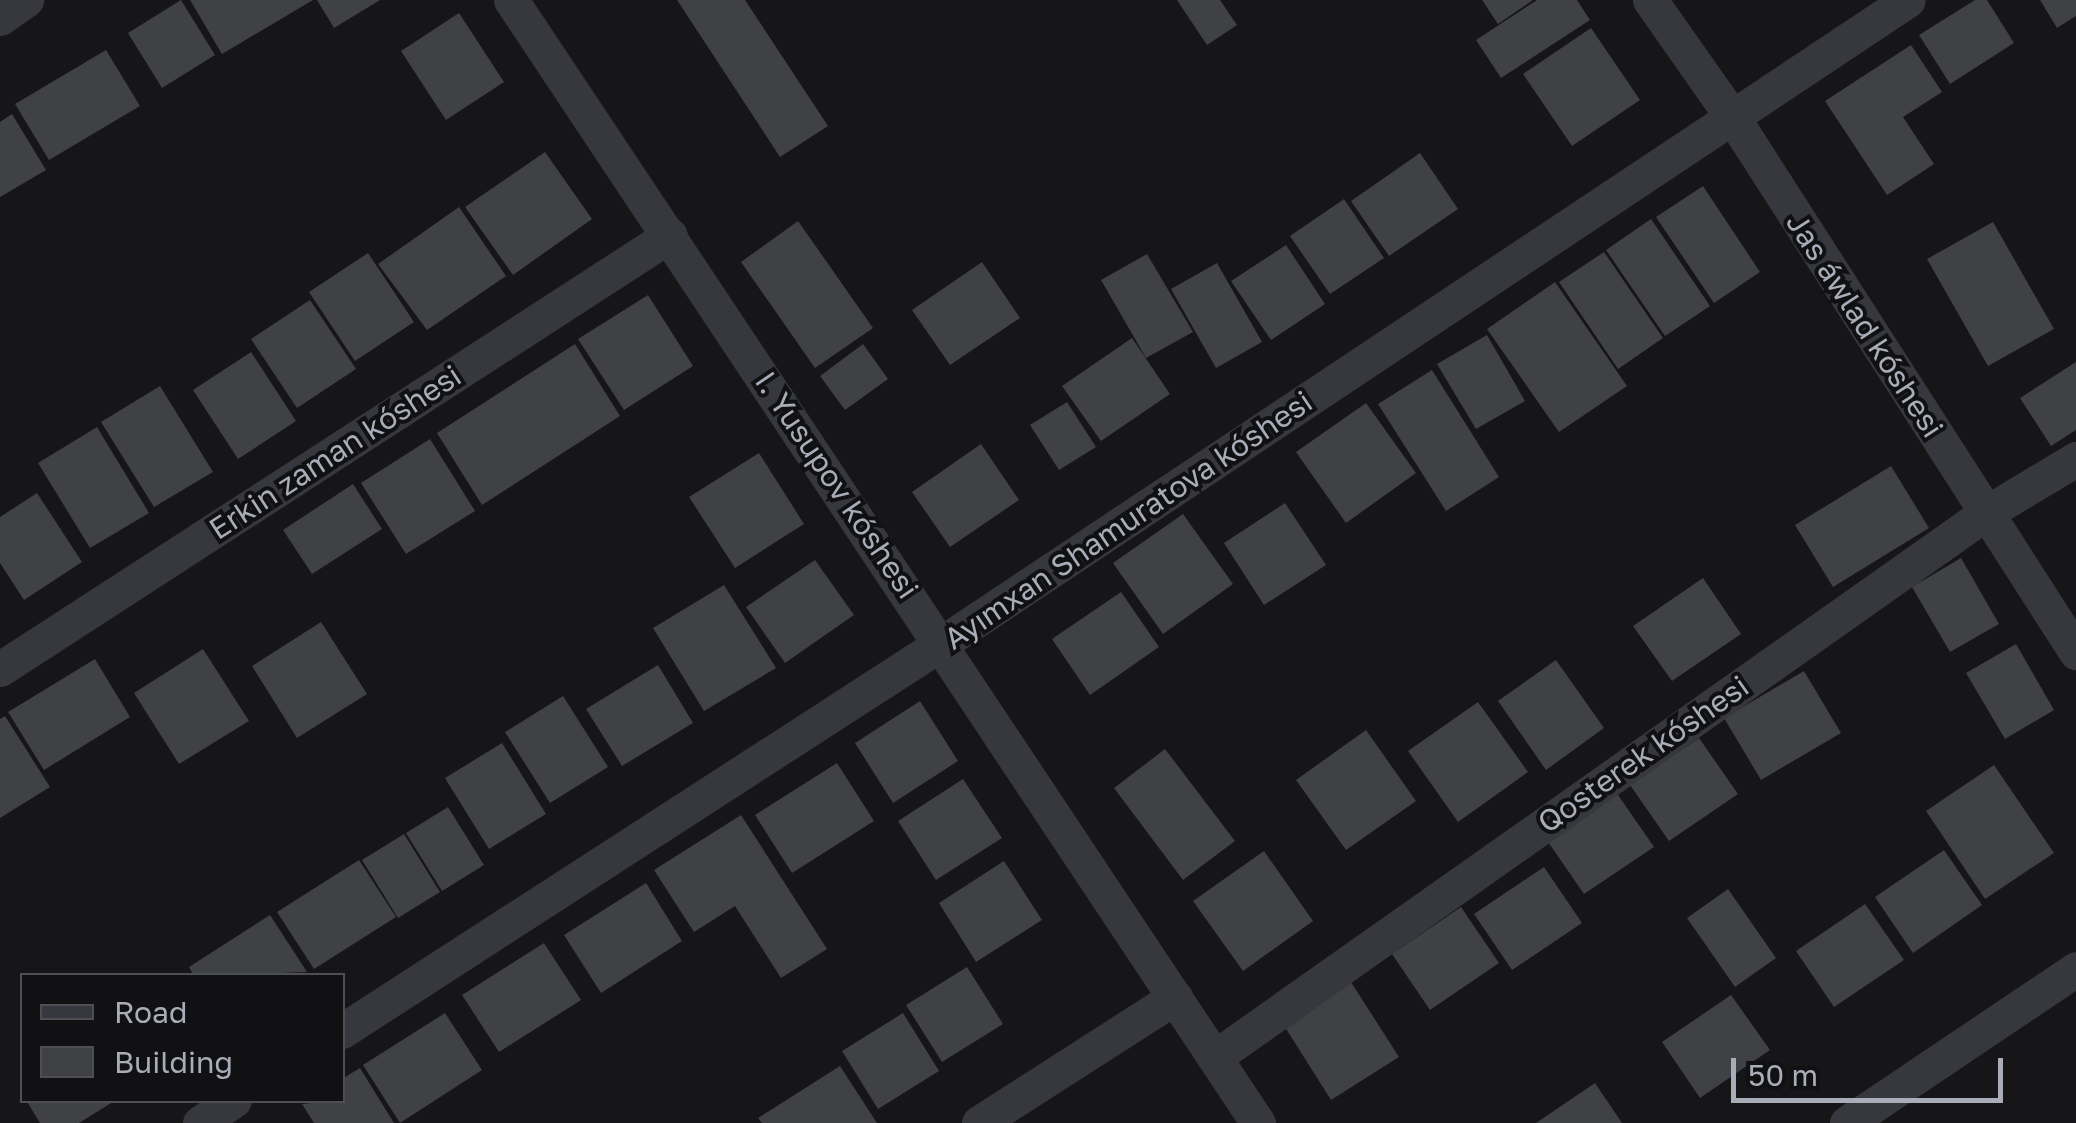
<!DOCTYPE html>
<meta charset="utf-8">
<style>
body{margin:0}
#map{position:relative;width:2076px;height:1123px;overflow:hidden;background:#161618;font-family:"Golos Text",sans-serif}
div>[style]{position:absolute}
.building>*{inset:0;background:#404145}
.minor>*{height:35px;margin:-17.5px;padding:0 17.5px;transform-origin:17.5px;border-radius:17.5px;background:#37383d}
span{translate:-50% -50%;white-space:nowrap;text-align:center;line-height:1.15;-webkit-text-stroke:8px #111113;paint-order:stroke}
.street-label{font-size:30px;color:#a8adb8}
.legend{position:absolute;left:20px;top:973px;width:325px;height:130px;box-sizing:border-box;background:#111113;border:2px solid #4d4f55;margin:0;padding:12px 18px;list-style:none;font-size:30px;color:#a8adb8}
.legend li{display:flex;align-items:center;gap:20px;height:50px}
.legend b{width:50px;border:2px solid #4d4f55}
.scale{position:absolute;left:1731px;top:1058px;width:272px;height:45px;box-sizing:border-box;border:5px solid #a8adb8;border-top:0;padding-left:12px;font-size:30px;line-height:35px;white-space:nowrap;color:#a8adb8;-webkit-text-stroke:8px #111113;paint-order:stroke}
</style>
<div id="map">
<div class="building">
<div style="clip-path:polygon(181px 0,215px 55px,162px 88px,128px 33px)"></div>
<div style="clip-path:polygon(190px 0,313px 0,222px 54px)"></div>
<div style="clip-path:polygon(317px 0,380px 0,334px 28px)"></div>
<div style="clip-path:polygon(677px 0,745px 0,828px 126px,780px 157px)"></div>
<div style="clip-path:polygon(1177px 0,1220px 0,1237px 25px,1207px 45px)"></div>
<div style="clip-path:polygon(1482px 0,1533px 0,1498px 24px)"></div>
<div style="clip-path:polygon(1537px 0,1577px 0,1590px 20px,1501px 78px,1476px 40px)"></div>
<div style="clip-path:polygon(1975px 0,1987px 0,2014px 43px,1950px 84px,1919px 35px)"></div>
<div style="clip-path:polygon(2040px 0,2076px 0,2076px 16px,2057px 28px)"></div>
<div style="clip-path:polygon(459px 13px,504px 82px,446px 120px,401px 51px)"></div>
<div style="clip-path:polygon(1591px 28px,1640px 100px,1572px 146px,1523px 74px)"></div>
<div style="clip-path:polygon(1911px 45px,1942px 92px,1903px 117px,1934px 164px,1887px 195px,1825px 101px)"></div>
<div style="clip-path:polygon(106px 50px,140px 106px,49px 160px,15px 104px)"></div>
<div style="clip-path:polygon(12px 114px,46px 170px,0 197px,0 122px)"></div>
<div style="clip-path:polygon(545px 152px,592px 219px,513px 275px,465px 207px)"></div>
<div style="clip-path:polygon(1420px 153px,1458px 209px,1389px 256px,1351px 201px)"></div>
<div style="clip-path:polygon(1703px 186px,1760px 272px,1714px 303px,1656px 217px)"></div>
<div style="clip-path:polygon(1344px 199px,1384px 258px,1330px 294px,1290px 236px)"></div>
<div style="clip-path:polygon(459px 207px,506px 276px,427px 330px,378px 264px)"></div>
<div style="clip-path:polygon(1651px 219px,1710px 306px,1665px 336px,1606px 250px)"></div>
<div style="clip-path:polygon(798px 221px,873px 328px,815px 368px,741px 262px)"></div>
<div style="clip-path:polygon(1993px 222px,2054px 329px,1988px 366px,1927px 259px)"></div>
<div style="clip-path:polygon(1286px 245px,1325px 304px,1271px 340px,1231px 281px)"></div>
<div style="clip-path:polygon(1604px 252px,1663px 338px,1618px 369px,1559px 282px)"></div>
<div style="clip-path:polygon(368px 253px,414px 322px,355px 361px,309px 292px)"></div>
<div style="clip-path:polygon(1147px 254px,1193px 332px,1146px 358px,1101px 280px)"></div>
<div style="clip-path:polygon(982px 262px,1020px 318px,950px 365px,912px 310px)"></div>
<div style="clip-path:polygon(1217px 263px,1262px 342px,1216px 368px,1171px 289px)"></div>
<div style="clip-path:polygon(1555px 282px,1627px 386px,1559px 432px,1487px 329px)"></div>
<div style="clip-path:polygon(648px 295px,693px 366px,624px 410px,578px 339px)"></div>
<div style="clip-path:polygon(310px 300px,356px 369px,297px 408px,251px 339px)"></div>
<div style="clip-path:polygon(1487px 335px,1525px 401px,1476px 429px,1437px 364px)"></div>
<div style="clip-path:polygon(1132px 338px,1170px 394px,1101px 441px,1062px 386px)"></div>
<div style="clip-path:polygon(575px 344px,620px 416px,482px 505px,437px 433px)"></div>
<div style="clip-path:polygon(863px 344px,888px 379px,845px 410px,820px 376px)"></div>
<div style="clip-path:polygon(251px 352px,296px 421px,238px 459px,193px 390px)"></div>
<div style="clip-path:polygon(2076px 362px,2076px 430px,2051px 446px,2020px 398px)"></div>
<div style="clip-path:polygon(1432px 370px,1499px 477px,1446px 511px,1378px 404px)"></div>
<div style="clip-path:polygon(160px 386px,213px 472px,154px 507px,101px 422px)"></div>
<div style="clip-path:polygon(1067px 402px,1096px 447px,1059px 470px,1030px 425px)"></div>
<div style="clip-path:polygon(1366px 403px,1416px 473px,1346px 523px,1296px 452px)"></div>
<div style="clip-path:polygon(97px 427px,149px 513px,90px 548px,38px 463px)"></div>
<div style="clip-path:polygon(430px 439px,475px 511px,406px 554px,361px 483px)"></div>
<div style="clip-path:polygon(981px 444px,1019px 500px,950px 547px,912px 492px)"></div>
<div style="clip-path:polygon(759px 453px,804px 524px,735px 568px,689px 497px)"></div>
<div style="clip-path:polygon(1891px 466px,1929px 528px,1833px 587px,1795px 525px)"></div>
<div style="clip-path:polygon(353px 484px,382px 529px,312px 574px,283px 530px)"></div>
<div style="clip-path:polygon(37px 493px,82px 562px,24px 600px,0 563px,0 517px)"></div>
<div style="clip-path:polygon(1285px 503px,1326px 565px,1264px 605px,1224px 543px)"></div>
<div style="clip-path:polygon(1183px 514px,1233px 584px,1163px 634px,1113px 563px)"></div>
<div style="clip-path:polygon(1961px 558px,1999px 624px,1950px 652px,1912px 587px)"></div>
<div style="clip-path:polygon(815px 560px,854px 615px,785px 663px,746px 607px)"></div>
<div style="clip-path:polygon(1703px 578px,1741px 634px,1672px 681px,1633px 626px)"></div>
<div style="clip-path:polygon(724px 585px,776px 668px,704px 711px,653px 628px)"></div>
<div style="clip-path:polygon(1121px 592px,1159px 647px,1090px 695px,1052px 639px)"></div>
<div style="clip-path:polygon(321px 622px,367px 694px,297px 738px,252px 666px)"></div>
<div style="clip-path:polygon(2016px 644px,2054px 710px,2005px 739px,1966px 673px)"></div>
<div style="clip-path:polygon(203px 649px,249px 721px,179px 764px,134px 693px)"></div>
<div style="clip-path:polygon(95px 659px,130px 717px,44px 770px,8px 712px)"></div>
<div style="clip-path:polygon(1556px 660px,1604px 728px,1546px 770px,1498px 701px)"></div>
<div style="clip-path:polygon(658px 665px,693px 723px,622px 766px,586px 709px)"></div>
<div style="clip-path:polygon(1804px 671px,1841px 733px,1761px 780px,1724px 718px)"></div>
<div style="clip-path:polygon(563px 696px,608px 767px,550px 803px,505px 732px)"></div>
<div style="clip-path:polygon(920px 701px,958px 761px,893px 803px,855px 743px)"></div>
<div style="clip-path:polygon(1478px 702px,1528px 772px,1458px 822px,1408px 751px)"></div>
<div style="clip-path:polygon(5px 716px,50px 787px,0 818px,0 719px)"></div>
<div style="clip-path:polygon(1366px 730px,1416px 801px,1346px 850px,1296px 780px)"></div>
<div style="clip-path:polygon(1699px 738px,1738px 794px,1669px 841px,1630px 785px)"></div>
<div style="clip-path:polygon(502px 743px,546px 814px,489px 849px,445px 778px)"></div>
<div style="clip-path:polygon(1165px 749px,1235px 841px,1183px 880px,1114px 788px)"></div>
<div style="clip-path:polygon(837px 763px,874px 821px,792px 873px,755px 815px)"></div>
<div style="clip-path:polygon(1994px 765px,2054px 853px,1985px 899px,1926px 811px)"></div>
<div style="clip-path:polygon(963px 779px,1002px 838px,936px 880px,898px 821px)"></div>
<div style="clip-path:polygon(1616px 792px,1654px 847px,1584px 894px,1546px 839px)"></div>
<div style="clip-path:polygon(448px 807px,484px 865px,442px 891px,406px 833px)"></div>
<div style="clip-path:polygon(741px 815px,827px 949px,781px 978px,735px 906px,694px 932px,654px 870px)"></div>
<div style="clip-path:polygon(404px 834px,440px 892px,398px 918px,362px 860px)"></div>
<div style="clip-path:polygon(1944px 850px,1982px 905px,1913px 953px,1875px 897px)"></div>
<div style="clip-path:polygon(1264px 851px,1313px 921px,1243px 971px,1193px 901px)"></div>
<div style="clip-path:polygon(359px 860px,396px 917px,314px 969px,277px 912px)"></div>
<div style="clip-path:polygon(1004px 861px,1042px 920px,976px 962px,939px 903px)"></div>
<div style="clip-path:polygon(1544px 867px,1582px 923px,1512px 970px,1474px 914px)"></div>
<div style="clip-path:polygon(646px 883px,682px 941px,601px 993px,564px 935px)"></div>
<div style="clip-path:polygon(1728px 889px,1776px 958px,1735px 987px,1687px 918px)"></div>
<div style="clip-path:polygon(1865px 904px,1904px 960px,1834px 1007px,1796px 951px)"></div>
<div style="clip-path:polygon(1461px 907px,1499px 963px,1430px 1010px,1392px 954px)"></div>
<div style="clip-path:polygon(270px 915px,307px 972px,194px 976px,189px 967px)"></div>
<div style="clip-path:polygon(544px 943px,581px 1000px,499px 1052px,462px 995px)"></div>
<div style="clip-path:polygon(967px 967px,1003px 1024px,942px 1062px,906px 1005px)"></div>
<div style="clip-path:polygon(1351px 982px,1399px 1057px,1331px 1100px,1283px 1024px)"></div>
<div style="clip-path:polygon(1731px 995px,1770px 1050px,1700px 1098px,1662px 1042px)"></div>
<div style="clip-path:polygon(445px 1013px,482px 1070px,400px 1123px,363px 1065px)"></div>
<div style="clip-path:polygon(903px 1013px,939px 1071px,878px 1109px,842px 1051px)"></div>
<div style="clip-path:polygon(840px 1066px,877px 1123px,762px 1123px,758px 1118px)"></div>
<div style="clip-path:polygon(360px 1068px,394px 1123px,314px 1123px,302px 1104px,342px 1100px,342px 1079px)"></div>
<div style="clip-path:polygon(1595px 1083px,1622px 1123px,1536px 1123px)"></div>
<div style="clip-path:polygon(26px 1100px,116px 1100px,79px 1123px,40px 1123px)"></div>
</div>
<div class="minor">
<div style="left:511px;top:0;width:1349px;rotate:56.37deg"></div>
<div style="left:1650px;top:0;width:144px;rotate:54.9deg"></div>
<div style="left:1733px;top:118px;width:635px;rotate:57.29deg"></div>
<div style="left:0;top:18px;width:32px;rotate:-35deg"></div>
<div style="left:0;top:669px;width:798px;rotate:-32.93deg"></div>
<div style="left:342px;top:1031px;width:715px;rotate:-32.89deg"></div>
<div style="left:942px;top:643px;width:1160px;rotate:-33.65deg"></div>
<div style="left:1215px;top:1057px;width:944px;rotate:-35.21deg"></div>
<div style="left:1986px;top:513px;width:105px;rotate:-31deg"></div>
<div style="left:200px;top:1123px;width:41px;rotate:-34.1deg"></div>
<div style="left:979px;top:1123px;width:233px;rotate:-32.7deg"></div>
<div style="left:1847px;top:1123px;width:276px;rotate:-33.9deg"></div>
</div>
<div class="street-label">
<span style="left:1865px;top:325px;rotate:57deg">Jas áwlad kóshesi</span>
<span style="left:335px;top:452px;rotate:-33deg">Erkin zaman kóshesi</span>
<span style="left:837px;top:485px;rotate:56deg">I. Yusupov kóshesi</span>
<span style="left:1128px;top:520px;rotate:-34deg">Ayımxan Shamuratova kóshesi</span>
<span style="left:1643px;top:754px;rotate:-35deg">Qosterek kóshesi</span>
</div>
<ul class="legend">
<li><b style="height:12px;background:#37383d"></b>Road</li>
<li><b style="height:28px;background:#404145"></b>Building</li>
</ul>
<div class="scale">50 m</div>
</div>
